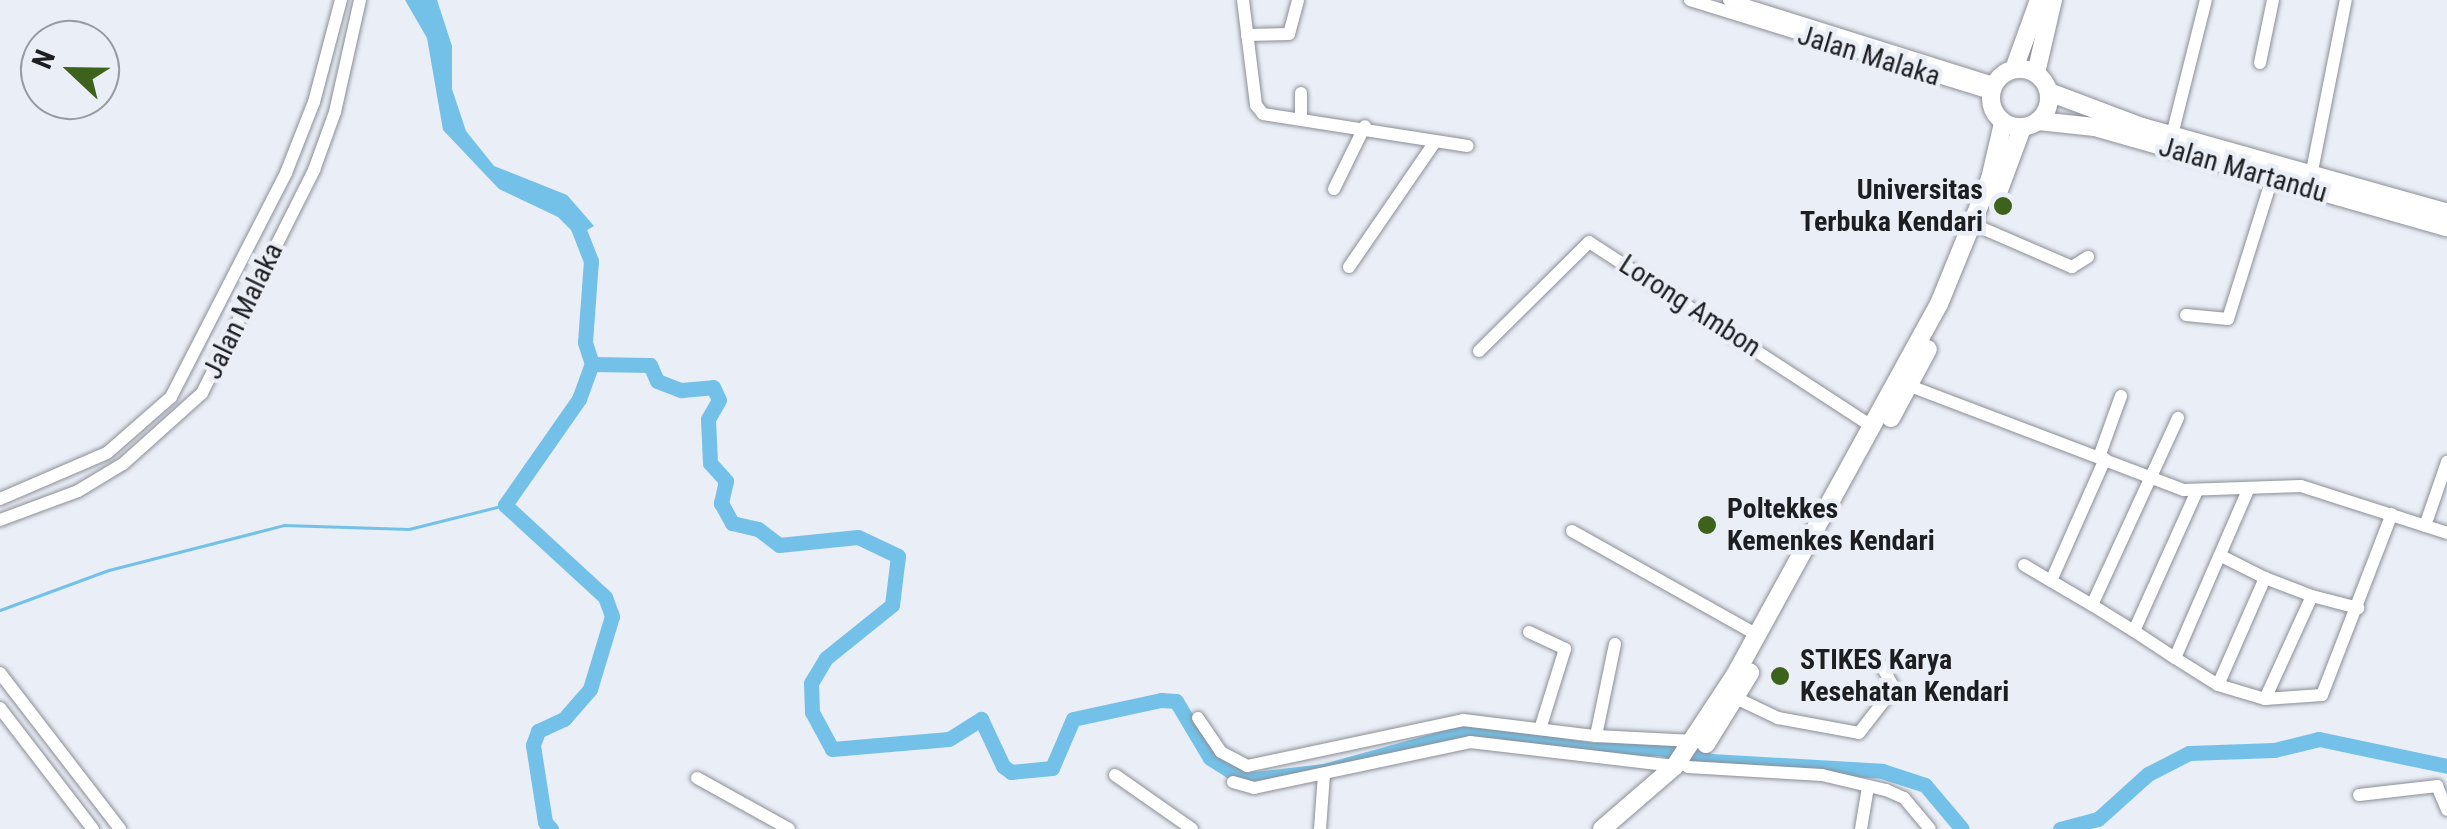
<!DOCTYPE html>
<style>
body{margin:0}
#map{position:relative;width:2447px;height:829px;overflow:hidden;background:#eaeef6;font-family:"Roboto Condensed",sans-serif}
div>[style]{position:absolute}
.water>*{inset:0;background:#73c1e8}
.stream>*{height:2.5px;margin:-1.25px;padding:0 1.25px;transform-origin:1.25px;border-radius:1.25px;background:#73c1e8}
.river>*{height:15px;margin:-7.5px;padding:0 7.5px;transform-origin:7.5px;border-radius:7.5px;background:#73c1e8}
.roads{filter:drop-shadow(0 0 2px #8b8e96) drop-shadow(0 0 2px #8b8e96)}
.minor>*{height:12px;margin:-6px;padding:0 6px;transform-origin:6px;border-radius:6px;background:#fff}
.highway>*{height:18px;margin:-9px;padding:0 9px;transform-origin:9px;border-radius:9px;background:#fff}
.highway>.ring{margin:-9px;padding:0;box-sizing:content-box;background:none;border:18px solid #fff;border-radius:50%}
.dots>*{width:28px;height:28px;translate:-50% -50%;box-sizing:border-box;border:5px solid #eaeef6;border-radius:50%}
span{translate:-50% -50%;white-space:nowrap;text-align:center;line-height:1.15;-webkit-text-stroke:9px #eaeef6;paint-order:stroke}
.street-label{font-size:28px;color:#1d1e21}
.poi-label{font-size:28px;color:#1d1e21;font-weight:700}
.right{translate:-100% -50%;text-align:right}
.left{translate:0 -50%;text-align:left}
.north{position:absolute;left:20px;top:20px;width:100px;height:100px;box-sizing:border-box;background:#eaeef6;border:2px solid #989ba1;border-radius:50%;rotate:292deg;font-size:28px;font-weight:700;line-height:40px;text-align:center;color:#1d1e21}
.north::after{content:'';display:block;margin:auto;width:35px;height:45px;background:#3c621b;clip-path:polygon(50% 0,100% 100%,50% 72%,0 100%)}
</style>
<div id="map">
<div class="water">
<div style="clip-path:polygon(405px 0,437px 0,452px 46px,452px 89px,466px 131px,494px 166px,567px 195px,594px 226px,577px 236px,558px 217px,499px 189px,443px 130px,427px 38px)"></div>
</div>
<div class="stream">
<div style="left:0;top:610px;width:116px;rotate:-20.2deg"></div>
<div style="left:109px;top:570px;width:181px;rotate:-14.4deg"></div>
<div style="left:284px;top:525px;width:125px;rotate:1.8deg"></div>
<div style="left:409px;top:529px;width:99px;rotate:-14deg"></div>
</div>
<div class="river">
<div style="left:592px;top:364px;width:58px;rotate:1deg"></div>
<div style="left:650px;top:365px;width:17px;rotate:66deg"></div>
<div style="left:657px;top:381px;width:26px;rotate:21deg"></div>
<div style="left:681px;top:390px;width:32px;rotate:-5deg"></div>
<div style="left:713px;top:387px;width:14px;rotate:65deg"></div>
<div style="left:719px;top:400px;width:22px;rotate:120deg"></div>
<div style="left:708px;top:419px;width:44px;rotate:87.4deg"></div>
<div style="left:710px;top:463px;width:24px;rotate:48deg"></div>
<div style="left:726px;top:481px;width:23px;rotate:103deg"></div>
<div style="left:721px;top:503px;width:23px;rotate:61deg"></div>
<div style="left:732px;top:523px;width:27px;rotate:13deg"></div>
<div style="left:758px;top:529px;width:26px;rotate:37deg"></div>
<div style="left:779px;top:545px;width:79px;rotate:-5.8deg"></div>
<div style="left:858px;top:537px;width:44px;rotate:25.4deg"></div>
<div style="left:898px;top:556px;width:49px;rotate:97deg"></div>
<div style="left:892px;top:605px;width:85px;rotate:141.2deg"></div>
<div style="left:826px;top:658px;width:29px;rotate:121deg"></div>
<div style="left:811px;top:683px;width:29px;rotate:88deg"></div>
<div style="left:812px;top:712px;width:42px;rotate:61.6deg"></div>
<div style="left:832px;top:749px;width:117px;rotate:-4.9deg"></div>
<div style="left:949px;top:739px;width:38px;rotate:-32deg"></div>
<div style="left:981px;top:719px;width:52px;rotate:64.9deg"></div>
<div style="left:1003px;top:766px;width:10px;rotate:37deg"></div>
<div style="left:1011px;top:772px;width:41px;rotate:-5.6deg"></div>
<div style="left:1052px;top:768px;width:53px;rotate:-66.8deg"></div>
<div style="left:1073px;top:719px;width:90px;rotate:-12.2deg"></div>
<div style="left:1161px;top:700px;width:15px;rotate:4deg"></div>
<div style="left:1176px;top:701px;width:66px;rotate:59.2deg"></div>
<div style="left:1210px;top:758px;width:41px;rotate:32.2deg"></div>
<div style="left:1245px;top:780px;width:80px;rotate:-6.5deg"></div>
<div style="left:1324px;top:771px;width:149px;rotate:-15.5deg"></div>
<div style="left:1468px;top:731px;width:125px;rotate:8.7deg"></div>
<div style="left:1592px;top:750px;width:67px;rotate:-1.7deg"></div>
<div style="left:1659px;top:748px;width:54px;rotate:14deg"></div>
<div style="left:1711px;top:761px;width:171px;rotate:3.3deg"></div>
<div style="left:1882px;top:771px;width:45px;rotate:18deg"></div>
<div style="left:1925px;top:785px;width:57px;rotate:49.9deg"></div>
<div style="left:551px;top:829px;width:9px;rotate:-131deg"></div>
<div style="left:545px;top:822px;width:78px;rotate:-98.9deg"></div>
<div style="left:533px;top:745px;width:15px;rotate:-70deg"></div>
<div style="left:538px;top:731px;width:29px;rotate:-25deg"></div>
<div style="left:564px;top:719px;width:40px;rotate:-49deg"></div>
<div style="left:590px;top:689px;width:76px;rotate:-73.2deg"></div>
<div style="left:612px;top:616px;width:20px;rotate:-110deg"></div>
<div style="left:605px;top:597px;width:136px;rotate:-137.4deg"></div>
<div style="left:505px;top:505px;width:129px;rotate:-55.1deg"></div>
<div style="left:579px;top:399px;width:37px;rotate:-70deg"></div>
<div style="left:592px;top:364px;width:23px;rotate:-108deg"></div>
<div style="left:585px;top:342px;width:81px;rotate:-85.8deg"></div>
<div style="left:591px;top:261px;width:49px;rotate:-111.4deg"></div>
<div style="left:2060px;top:829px;width:39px;rotate:-15deg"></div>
<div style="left:2098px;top:819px;width:67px;rotate:-42deg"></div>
<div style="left:2148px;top:774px;width:46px;rotate:-27.1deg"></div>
<div style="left:2189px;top:753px;width:85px;rotate:-2deg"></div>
<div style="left:2274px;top:750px;width:46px;rotate:-13.7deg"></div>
<div style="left:2319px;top:739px;width:131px;rotate:11.9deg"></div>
</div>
<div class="roads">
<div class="minor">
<div style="left:1243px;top:0;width:106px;rotate:82.9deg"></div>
<div style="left:1256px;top:105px;width:11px;rotate:52deg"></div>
<div style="left:1263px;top:114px;width:207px;rotate:8.9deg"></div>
<div style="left:1690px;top:0;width:315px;rotate:17.2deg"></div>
<div style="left:1729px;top:0;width:278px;rotate:17.4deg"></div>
<div style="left:1247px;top:35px;width:42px;rotate:-1.4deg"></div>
<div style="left:1289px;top:34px;width:35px;rotate:-75deg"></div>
<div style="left:2260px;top:63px;width:64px;rotate:-78.3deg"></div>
<div style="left:1301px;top:93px;width:26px;rotate:90deg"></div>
<div style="left:2172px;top:135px;width:139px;rotate:-75.9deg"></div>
<div style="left:2311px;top:176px;width:179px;rotate:-78.8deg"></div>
<div style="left:1334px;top:189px;width:70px;rotate:-63.8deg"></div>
<div style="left:1984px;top:229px;width:96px;rotate:23.4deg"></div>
<div style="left:2072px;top:267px;width:19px;rotate:-32deg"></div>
<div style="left:1349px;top:267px;width:152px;rotate:-55.5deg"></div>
<div style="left:2186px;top:315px;width:42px;rotate:5.4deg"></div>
<div style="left:2228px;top:319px;width:147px;rotate:-72.6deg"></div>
<div style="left:1479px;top:351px;width:155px;rotate:-44.7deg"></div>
<div style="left:1589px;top:242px;width:339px;rotate:33.1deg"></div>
<div style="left:1910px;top:386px;width:293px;rotate:20.8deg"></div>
<div style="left:2184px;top:490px;width:117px;rotate:-2deg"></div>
<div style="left:2301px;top:486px;width:153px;rotate:17.8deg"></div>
<div style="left:2099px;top:457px;width:65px;rotate:-70.2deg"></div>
<div style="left:2105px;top:459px;width:133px;rotate:113.9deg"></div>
<div style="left:2051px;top:581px;width:48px;rotate:30.3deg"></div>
<div style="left:2092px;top:605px;width:206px;rotate:-65.3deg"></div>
<div style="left:0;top:499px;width:116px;rotate:-23.3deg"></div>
<div style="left:107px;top:453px;width:85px;rotate:-41.2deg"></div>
<div style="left:171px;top:397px;width:252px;rotate:-62.8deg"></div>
<div style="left:286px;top:173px;width:76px;rotate:-68.5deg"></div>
<div style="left:314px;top:102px;width:106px;rotate:-75.2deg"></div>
<div style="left:0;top:520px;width:83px;rotate:-20.4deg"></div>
<div style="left:78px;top:491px;width:52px;rotate:-31deg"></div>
<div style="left:123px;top:464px;width:106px;rotate:-41.9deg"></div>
<div style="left:202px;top:393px;width:250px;rotate:-63.3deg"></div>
<div style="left:314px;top:170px;width:62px;rotate:-70.1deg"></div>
<div style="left:335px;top:112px;width:115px;rotate:-77.4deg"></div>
<div style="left:2425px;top:526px;width:68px;rotate:-71deg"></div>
<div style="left:1572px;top:531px;width:212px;rotate:29.3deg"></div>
<div style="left:2024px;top:565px;width:31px;rotate:31deg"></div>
<div style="left:2312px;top:596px;width:48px;rotate:14.6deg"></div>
<div style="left:2092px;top:605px;width:49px;rotate:31.8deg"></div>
<div style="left:2134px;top:631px;width:151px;rotate:-65.8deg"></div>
<div style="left:2134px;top:631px;width:49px;rotate:33.4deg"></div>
<div style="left:2175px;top:658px;width:183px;rotate:-66.5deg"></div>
<div style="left:1529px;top:632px;width:40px;rotate:25deg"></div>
<div style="left:1565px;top:649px;width:81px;rotate:107.3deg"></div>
<div style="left:1615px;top:644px;width:94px;rotate:101.7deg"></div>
<div style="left:1596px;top:736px;width:98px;rotate:2.9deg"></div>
<div style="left:2175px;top:658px;width:51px;rotate:32.1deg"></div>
<div style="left:2218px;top:685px;width:117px;rotate:-66.3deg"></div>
<div style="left:2265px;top:578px;width:47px;rotate:-153.4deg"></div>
<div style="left:0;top:673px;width:197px;rotate:52.4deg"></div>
<div style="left:2218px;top:685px;width:49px;rotate:16.6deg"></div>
<div style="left:2265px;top:699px;width:113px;rotate:-65.5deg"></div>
<div style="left:2312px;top:596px;width:50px;rotate:-159deg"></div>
<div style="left:1736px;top:698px;width:47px;rotate:25.5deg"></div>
<div style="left:1778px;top:718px;width:82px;rotate:10.5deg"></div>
<div style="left:1859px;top:733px;width:57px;rotate:-52.1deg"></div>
<div style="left:1894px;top:688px;width:25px;rotate:-119deg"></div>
<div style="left:2265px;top:699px;width:57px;rotate:-4deg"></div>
<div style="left:2322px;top:695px;width:194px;rotate:-68.9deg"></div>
<div style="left:0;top:708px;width:153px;rotate:52.5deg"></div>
<div style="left:1198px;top:718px;width:41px;rotate:55.9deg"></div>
<div style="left:1221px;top:752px;width:30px;rotate:28deg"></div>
<div style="left:1247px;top:766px;width:221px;rotate:-12deg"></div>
<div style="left:1463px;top:720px;width:134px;rotate:6.9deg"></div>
<div style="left:1688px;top:767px;width:134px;rotate:3.4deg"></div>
<div style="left:1822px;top:775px;width:66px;rotate:13.2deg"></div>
<div style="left:1886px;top:790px;width:20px;rotate:24deg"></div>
<div style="left:1904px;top:798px;width:40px;rotate:50deg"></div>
<div style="left:1115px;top:775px;width:94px;rotate:35deg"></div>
<div style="left:697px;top:778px;width:105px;rotate:29deg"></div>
<div style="left:1233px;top:782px;width:22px;rotate:16deg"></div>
<div style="left:1254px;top:788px;width:221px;rotate:-12deg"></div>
<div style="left:1470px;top:742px;width:206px;rotate:6.7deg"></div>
<div style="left:2359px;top:795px;width:79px;rotate:-6.6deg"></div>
<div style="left:2437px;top:786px;width:26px;rotate:67deg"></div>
<div style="left:1320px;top:829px;width:55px;rotate:-85.8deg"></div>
<div style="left:1861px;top:829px;width:43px;rotate:-80.5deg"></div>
</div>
<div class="highway">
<div class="ring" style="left:1991px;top:69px;width:40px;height:40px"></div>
<div style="left:2014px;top:69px;width:73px;rotate:-70.1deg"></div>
<div style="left:2036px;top:73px;width:75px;rotate:-76.9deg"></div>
<div style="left:2049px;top:92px;width:99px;rotate:20.6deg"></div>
<div style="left:2142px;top:127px;width:317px;rotate:15.7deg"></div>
<div style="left:2038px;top:121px;width:57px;rotate:6deg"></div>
<div style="left:2095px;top:127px;width:366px;rotate:15.9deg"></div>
<div style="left:1996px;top:198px;width:75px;rotate:-69.6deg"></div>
<div style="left:1891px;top:418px;width:78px;rotate:-61.8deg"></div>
<div style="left:1706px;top:744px;width:84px;rotate:-58.2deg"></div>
<div style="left:1602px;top:829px;width:96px;rotate:-40.8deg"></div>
<div style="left:1675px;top:766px;width:109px;rotate:-56.6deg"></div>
<div style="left:1735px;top:675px;width:423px;rotate:-61.2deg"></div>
<div style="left:1939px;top:304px;width:135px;rotate:-67.8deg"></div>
<div style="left:1990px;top:179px;width:57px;rotate:-76.9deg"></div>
</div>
</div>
<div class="dots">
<div style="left:2003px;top:206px;background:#3c621b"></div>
<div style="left:1707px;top:525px;background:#3c621b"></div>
<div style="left:1780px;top:676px;background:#3c621b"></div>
</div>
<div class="street-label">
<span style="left:1869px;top:56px;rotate:17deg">Jalan Malaka</span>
<span style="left:2243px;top:170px;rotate:16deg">Jalan Martandu</span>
<span style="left:1690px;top:306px;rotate:33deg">Lorong Ambon</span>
<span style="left:243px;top:311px;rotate:-64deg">Jalan Malaka</span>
</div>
<div class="poi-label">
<span class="right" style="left:1983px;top:206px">Universitas<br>Terbuka Kendari</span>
<span class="left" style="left:1727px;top:525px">Poltekkes<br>Kemenkes Kendari</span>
<span class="left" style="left:1800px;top:676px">STIKES Karya<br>Kesehatan Kendari</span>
</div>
<div class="north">N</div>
</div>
